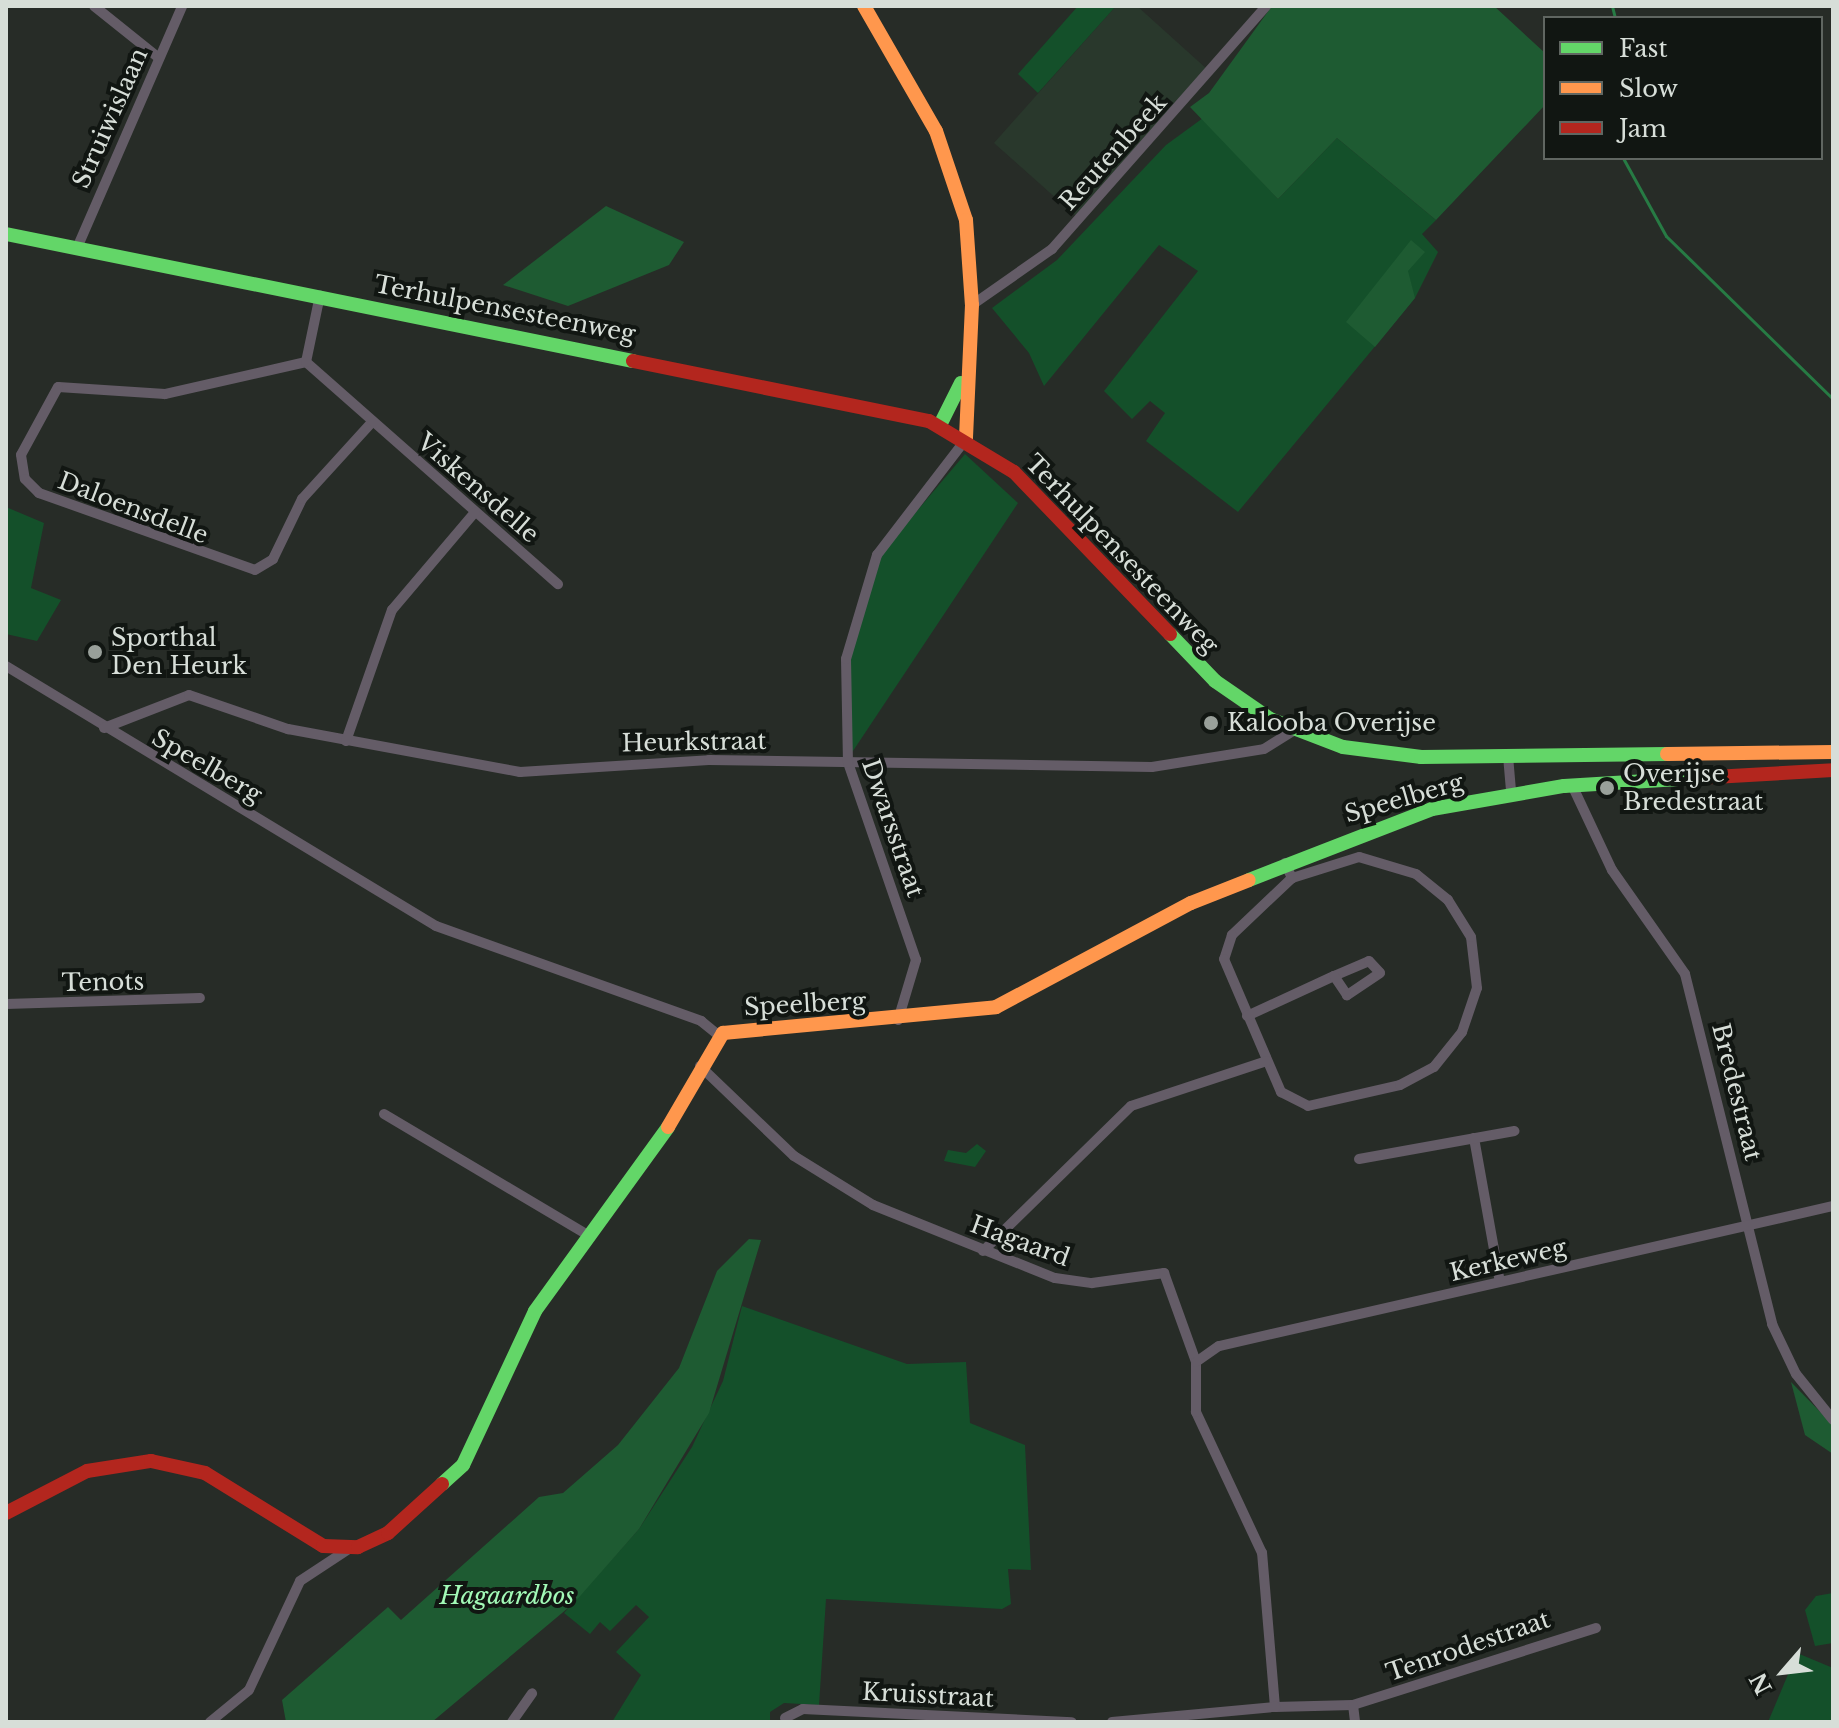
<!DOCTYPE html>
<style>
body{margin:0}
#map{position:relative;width:1839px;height:1728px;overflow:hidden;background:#272c27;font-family:"Libre Baskerville",serif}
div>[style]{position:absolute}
.built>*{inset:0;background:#29382c}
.green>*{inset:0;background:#14502a}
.forest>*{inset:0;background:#1e5b32}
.stream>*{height:3px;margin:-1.5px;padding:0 1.5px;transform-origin:1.5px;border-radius:1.5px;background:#277b44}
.street>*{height:10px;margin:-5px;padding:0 5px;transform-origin:5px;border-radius:5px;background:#645c67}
.fast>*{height:14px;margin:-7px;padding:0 7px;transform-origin:7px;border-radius:7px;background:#63d668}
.slow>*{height:14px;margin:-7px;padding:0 7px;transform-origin:7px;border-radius:7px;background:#ff974d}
.jam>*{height:14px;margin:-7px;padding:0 7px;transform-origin:7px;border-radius:7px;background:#b3261e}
.dots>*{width:22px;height:22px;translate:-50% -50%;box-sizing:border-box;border:4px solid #111612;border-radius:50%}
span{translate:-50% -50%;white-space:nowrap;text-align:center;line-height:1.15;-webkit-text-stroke:8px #111612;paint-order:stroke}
.street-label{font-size:24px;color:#d7ded8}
.poi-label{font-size:24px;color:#d7ded8}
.left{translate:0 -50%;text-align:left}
.park-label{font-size:24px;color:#a2fab7;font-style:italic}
.frame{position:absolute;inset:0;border:8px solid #d7ded8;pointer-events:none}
.legend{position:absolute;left:1543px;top:16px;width:280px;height:144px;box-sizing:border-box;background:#111612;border:2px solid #606661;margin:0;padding:10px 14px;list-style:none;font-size:24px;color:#d7ded8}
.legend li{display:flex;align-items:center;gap:16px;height:40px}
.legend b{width:40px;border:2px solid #606661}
.north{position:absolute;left:1743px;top:1632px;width:80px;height:80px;-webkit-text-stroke:6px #111612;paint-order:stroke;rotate:242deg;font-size:22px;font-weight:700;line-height:32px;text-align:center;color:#d7ded8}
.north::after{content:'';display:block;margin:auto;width:28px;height:36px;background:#d7ded8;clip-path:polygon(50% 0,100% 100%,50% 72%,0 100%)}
</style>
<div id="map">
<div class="built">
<div style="clip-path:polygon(1116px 6px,1137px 6px,1208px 70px,1076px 216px,994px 143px)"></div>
</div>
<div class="green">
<div style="clip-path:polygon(1078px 6px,1116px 6px,1038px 93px,1018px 74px)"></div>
<div style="clip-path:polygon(1203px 118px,1278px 199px,1337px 138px,1436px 220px,1422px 234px,1438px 252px,1415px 298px,1238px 512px,1146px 441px,1165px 413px,1150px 401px,1132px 419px,1104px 391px,1198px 271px,1159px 245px,1044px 386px,1029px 353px,992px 308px,1057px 260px,1166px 145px)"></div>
<div style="clip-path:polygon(965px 454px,1018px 503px,851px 754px,849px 667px,857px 613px,884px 550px)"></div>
<div style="clip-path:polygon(6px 507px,44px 523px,31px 588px,61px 600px,37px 641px,6px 634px)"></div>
<div style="clip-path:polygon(977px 1144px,986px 1151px,975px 1167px,944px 1161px,948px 1150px,966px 1153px)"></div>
<div style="clip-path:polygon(742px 1306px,907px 1364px,966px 1362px,970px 1423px,1025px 1445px,1031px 1570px,1008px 1569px,1011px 1604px,1002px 1609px,826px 1599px,819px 1705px,784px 1703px,770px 1712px,770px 1722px,612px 1722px,641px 1675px,616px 1652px,649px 1617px,636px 1605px,610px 1631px,600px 1622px,590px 1634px,564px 1613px,639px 1529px,692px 1447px,723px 1381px)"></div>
<div style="clip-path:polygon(1833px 1593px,1833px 1643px,1815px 1646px,1805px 1610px,1816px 1596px)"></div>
<div style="clip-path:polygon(1797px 1653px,1833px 1668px,1833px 1722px,1768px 1722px)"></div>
</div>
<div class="forest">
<div style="clip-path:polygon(1272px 6px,1494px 6px,1545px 53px,1545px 105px,1436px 220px,1337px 138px,1278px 199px,1190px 107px,1209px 93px)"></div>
<div style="clip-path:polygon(606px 206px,684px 242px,669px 265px,568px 306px,503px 285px)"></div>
<div style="clip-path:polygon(1411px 240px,1425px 252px,1408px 271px,1415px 298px,1375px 347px,1346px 322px)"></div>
<div style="clip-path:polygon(749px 1239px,761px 1240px,709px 1413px,639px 1529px,574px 1603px,432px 1722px,286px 1722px,282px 1700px,388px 1607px,401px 1620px,539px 1497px,563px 1493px,618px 1445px,679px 1368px,717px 1271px)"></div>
<div style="clip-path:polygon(1791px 1382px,1833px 1425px,1833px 1454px,1805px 1435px)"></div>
</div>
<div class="stream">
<div style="left:1612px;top:6px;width:12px;rotate:76deg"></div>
<div style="left:1623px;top:158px;width:89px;rotate:61.1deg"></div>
<div style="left:1666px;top:236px;width:233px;rotate:44.3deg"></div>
</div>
<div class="street">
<div style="left:94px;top:6px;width:83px;rotate:38.7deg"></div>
<div style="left:77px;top:248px;width:264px;rotate:-66.5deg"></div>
<div style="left:972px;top:305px;width:98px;rotate:-35deg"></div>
<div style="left:1052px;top:249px;width:324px;rotate:-48.6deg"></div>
<div style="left:306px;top:362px;width:145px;rotate:167.2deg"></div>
<div style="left:165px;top:394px;width:107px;rotate:-176.3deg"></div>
<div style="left:58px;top:387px;width:77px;rotate:118.6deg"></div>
<div style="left:21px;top:455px;width:24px;rotate:81deg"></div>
<div style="left:25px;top:479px;width:20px;rotate:45deg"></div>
<div style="left:39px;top:493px;width:229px;rotate:19.6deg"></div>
<div style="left:255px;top:570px;width:21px;rotate:-31deg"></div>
<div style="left:273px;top:559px;width:67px;rotate:-64.2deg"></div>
<div style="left:302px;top:499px;width:105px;rotate:-47.7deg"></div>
<div style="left:306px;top:362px;width:336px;rotate:41.4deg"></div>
<div style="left:306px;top:362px;width:68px;rotate:-78.2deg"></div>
<div style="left:6px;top:666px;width:502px;rotate:31.16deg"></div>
<div style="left:436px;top:926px;width:282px;rotate:19.7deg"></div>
<div style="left:701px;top:1021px;width:22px;rotate:39deg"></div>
<div style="left:104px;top:728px;width:91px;rotate:-21.2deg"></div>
<div style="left:189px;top:695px;width:105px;rotate:19deg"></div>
<div style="left:288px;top:729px;width:236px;rotate:10.5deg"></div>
<div style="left:520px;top:772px;width:189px;rotate:-3.6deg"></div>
<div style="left:709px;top:760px;width:443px;rotate:0.9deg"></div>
<div style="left:1152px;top:767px;width:113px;rotate:-9.1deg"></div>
<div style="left:1264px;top:749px;width:36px;rotate:-32deg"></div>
<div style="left:346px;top:741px;width:139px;rotate:-70.7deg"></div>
<div style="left:392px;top:610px;width:128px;rotate:-49.7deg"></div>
<div style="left:1508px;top:756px;width:36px;rotate:85deg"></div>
<div style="left:1572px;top:785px;width:94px;rotate:64.8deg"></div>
<div style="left:1612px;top:870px;width:127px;rotate:54.9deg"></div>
<div style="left:1685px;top:974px;width:361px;rotate:76deg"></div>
<div style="left:1772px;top:1324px;width:55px;rotate:64.4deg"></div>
<div style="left:1796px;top:1374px;width:59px;rotate:51.2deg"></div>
<div style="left:1285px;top:863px;width:17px;rotate:65deg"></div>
<div style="left:1292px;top:878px;width:83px;rotate:136.5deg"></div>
<div style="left:1232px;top:935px;width:25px;rotate:108deg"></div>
<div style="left:1224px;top:959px;width:145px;rotate:66.8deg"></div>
<div style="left:1281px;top:1092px;width:30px;rotate:27deg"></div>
<div style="left:1308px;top:1106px;width:94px;rotate:-12.9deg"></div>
<div style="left:1400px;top:1085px;width:38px;rotate:-28deg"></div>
<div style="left:1434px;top:1067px;width:45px;rotate:-51.3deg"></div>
<div style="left:1462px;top:1032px;width:46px;rotate:-71.2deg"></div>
<div style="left:1477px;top:988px;width:51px;rotate:-96.7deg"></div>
<div style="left:1471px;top:937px;width:44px;rotate:-121.9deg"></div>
<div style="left:1448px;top:900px;width:41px;rotate:-140.9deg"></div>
<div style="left:1416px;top:874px;width:59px;rotate:-163.4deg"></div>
<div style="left:1359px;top:857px;width:70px;rotate:162.6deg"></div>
<div style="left:6px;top:1004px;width:194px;rotate:-1.8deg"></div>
<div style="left:1247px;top:1016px;width:96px;rotate:-24.7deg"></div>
<div style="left:1334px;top:976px;width:38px;rotate:-23deg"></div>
<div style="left:1369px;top:961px;width:16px;rotate:47deg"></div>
<div style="left:1380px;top:973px;width:40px;rotate:146deg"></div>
<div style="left:1347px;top:995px;width:23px;rotate:-124deg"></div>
<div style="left:898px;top:1020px;width:63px;rotate:-73.3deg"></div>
<div style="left:916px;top:960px;width:208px;rotate:-109deg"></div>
<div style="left:848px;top:763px;width:104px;rotate:-91.1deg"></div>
<div style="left:846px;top:659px;width:109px;rotate:-73.4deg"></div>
<div style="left:877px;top:555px;width:146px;rotate:-52.5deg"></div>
<div style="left:700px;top:1066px;width:130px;rotate:43.8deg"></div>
<div style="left:794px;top:1156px;width:93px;rotate:31.8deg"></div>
<div style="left:873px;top:1205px;width:196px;rotate:21.9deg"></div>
<div style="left:1055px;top:1278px;width:37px;rotate:8deg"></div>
<div style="left:1092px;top:1283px;width:73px;rotate:-7.9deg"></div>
<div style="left:1164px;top:1273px;width:95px;rotate:70.2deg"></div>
<div style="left:384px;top:1114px;width:237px;rotate:30.7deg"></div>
<div style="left:1474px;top:1138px;width:146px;rotate:79.8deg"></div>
<div style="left:1359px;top:1159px;width:158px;rotate:-10.2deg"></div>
<div style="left:983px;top:1251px;width:207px;rotate:-44.4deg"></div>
<div style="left:1131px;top:1106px;width:143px;rotate:-18.3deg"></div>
<div style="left:1596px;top:1628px;width:255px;rotate:162.4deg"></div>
<div style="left:1353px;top:1705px;width:78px;rotate:178.5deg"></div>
<div style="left:1275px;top:1707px;width:155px;rotate:-94.8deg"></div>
<div style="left:1262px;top:1553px;width:156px;rotate:-115.1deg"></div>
<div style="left:1196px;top:1412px;width:50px;rotate:-90deg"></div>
<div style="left:1196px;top:1362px;width:28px;rotate:-35deg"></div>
<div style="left:1219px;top:1346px;width:630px;rotate:-12.84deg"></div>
<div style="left:1353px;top:1705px;width:17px;rotate:83deg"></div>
<div style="left:785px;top:1718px;width:20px;rotate:-27deg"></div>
<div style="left:803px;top:1709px;width:269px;rotate:2.8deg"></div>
<div style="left:210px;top:1722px;width:50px;rotate:-39.4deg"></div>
<div style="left:249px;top:1690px;width:120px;rotate:-64.9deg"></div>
<div style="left:300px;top:1581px;width:60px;rotate:-33.4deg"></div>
<div style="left:512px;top:1722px;width:35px;rotate:-55deg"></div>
<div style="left:1112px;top:1722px;width:164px;rotate:-5.3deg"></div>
</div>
<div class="fast">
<div style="left:6px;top:234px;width:640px;rotate:11.45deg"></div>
<div style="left:940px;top:425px;width:47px;rotate:-63.4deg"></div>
<div style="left:1170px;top:634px;width:65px;rotate:46.2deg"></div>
<div style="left:1215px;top:681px;width:67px;rotate:34.6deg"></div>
<div style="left:1270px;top:719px;width:78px;rotate:21deg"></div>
<div style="left:1343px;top:747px;width:79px;rotate:7.3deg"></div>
<div style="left:1421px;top:757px;width:246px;rotate:-0.7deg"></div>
<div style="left:1249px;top:880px;width:196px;rotate:-21.2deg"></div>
<div style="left:1432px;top:809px;width:134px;rotate:-9.9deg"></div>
<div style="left:1564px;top:786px;width:132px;rotate:-3.5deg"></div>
<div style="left:442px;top:1484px;width:28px;rotate:-42deg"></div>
<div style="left:463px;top:1465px;width:170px;rotate:-64.9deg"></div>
<div style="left:535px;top:1311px;width:227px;rotate:-54.1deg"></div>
</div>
<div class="slow">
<div style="left:864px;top:6px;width:144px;rotate:60.1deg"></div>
<div style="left:936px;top:131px;width:94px;rotate:71.4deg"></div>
<div style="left:966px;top:220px;width:85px;rotate:86deg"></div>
<div style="left:972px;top:305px;width:134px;rotate:92.6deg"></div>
<div style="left:1667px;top:754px;width:166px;rotate:-0.7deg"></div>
<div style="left:668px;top:1127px;width:109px;rotate:-59.7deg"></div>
<div style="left:723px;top:1033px;width:274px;rotate:-5.4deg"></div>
<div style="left:996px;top:1007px;width:221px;rotate:-28.1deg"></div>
<div style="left:1191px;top:903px;width:62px;rotate:-21.6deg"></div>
</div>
<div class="jam">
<div style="left:633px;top:361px;width:302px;rotate:11.5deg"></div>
<div style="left:929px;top:421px;width:99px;rotate:31deg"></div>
<div style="left:1014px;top:472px;width:225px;rotate:46.1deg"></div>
<div style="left:1696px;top:778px;width:137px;rotate:-3.3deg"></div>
<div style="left:6px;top:1513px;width:91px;rotate:-27.4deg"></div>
<div style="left:87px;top:1471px;width:65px;rotate:-8.9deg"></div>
<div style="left:151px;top:1461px;width:55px;rotate:12.5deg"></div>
<div style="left:205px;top:1473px;width:139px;rotate:31.7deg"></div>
<div style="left:323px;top:1546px;width:35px;rotate:2deg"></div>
<div style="left:358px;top:1547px;width:33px;rotate:-25deg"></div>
<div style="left:388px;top:1533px;width:73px;rotate:-42.2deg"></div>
</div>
<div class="dots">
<div style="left:95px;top:652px;background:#99a09a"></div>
<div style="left:1211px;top:723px;background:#99a09a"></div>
<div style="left:1607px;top:788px;background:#99a09a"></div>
</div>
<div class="street-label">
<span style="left:110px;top:118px;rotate:-66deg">Struiwislaan</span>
<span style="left:1113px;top:152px;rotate:-48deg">Reutenbeek</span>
<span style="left:505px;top:309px;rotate:11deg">Terhulpensesteenweg</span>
<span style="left:478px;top:488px;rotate:41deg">Viskensdelle</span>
<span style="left:133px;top:508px;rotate:21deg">Daloensdelle</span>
<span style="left:1122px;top:554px;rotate:46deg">Terhulpensesteenweg</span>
<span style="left:694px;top:742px;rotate:-1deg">Heurkstraat</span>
<span style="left:207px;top:766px;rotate:30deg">Speelberg</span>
<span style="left:1404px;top:798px;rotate:-16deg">Speelberg</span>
<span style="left:893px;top:828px;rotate:71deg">Dwarsstraat</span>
<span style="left:103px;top:982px;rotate:-1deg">Tenots</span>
<span style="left:805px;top:1004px;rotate:-3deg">Speelberg</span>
<span style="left:1737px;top:1092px;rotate:76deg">Bredestraat</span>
<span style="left:1020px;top:1241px;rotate:20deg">Hagaard</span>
<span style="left:1508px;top:1260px;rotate:-13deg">Kerkeweg</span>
<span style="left:1468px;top:1646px;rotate:-19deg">Tenrodestraat</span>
<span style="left:928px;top:1695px;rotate:3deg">Kruisstraat</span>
</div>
<div class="poi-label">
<span class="left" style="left:111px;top:652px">Sporthal<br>Den Heurk</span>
<span class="left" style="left:1227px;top:723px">Kalooba Overijse</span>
<span class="left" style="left:1623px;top:788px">Overijse<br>Bredestraat</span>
</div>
<div class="park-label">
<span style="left:507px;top:1596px">Hagaardbos</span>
</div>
<div class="frame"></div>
<ul class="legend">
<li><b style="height:10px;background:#63d668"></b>Fast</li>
<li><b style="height:10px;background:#ff974d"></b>Slow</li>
<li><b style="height:10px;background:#b3261e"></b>Jam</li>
</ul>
<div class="north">N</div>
</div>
